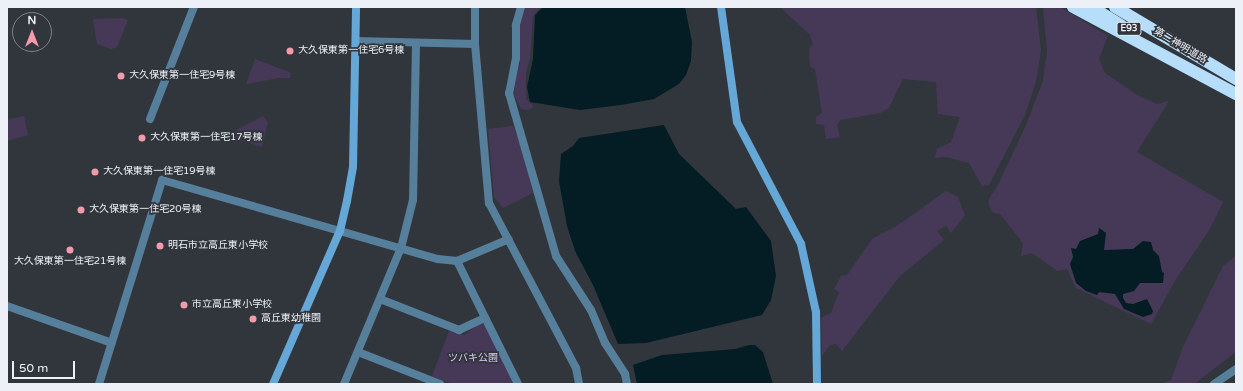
<!DOCTYPE html>
<meta charset="utf-8">
<style>
body{margin:0}
#map{position:relative;width:1243px;height:391px;overflow:hidden;background:#31363d;font-family:"Varela Round","Noto Sans JP",sans-serif}
div>[style]{position:absolute}
.green>*{inset:0;background:#463957}
.water>*{inset:0;background:#041c23}
.street>*{height:8px;margin:-4px;padding:0 4px;transform-origin:4px;border-radius:4px;background:#567f9c}
.secondary>*{height:8px;margin:-4px;padding:0 4px;transform-origin:4px;border-radius:4px;background:#65a7d6}
.highway>*{height:12px;margin:-6px;padding:0 6px;transform-origin:6px;border-radius:6px;background:#b6ddfa}
.dots>*{width:11px;height:11px;translate:-50% -50%;box-sizing:border-box;border:2px solid #31363d;border-radius:50%}
span{translate:-50% -50%;white-space:nowrap;text-align:center;line-height:1.15;-webkit-text-stroke:3.5px #31363d;paint-order:stroke}
.shield-label span{padding:1px 3px;background:#31363d;border:1px solid;border-radius:3px;-webkit-text-stroke-width:0}
.shield-label{font-size:9px;color:#edf0f6;font-weight:700}
.street-label{font-size:10px;color:#edf0f6}
.poi-label{font-size:10px;color:#edf0f6}
.left{translate:0 -50%;text-align:left}
.park-label{font-size:10px;color:#decaf9}
.frame{position:absolute;inset:0;border:8px solid #edf0f6;pointer-events:none}
.north{position:absolute;left:12px;top:12px;width:40px;height:40px;box-sizing:border-box;background:#31363d;border:1px solid #7c8087;border-radius:50%;rotate:0deg;font-size:11px;font-weight:700;line-height:16px;text-align:center;color:#edf0f6}
.north::after{content:'';display:block;margin:auto;width:14px;height:18px;background:#f39aab;clip-path:polygon(50% 0,100% 100%,50% 72%,0 100%)}
.scale{position:absolute;left:12px;top:361px;width:63px;height:18px;box-sizing:border-box;border:2px solid #edf0f6;border-top:0;padding-left:5px;font-size:12px;line-height:14px;white-space:nowrap;color:#edf0f6;-webkit-text-stroke:3px #31363d;paint-order:stroke}
</style>
<div id="map">
<div class="green">
<div style="clip-path:polygon(525px 7px,541px 7px,533px 16px,530px 59px,526px 72px,526px 99px,534px 107px,528px 110px,521px 109px,514px 95px,516px 73px,520px 64px,519px 20px)"></div>
<div style="clip-path:polygon(780px 7px,1036px 7px,1041px 50px,1036px 82px,1025px 115px,989px 185px,982px 186px,969px 163px,946px 157px,935px 158px,937px 149px,951px 142px,960px 117px,938px 114px,936px 82px,903px 79px,889px 108px,880px 113px,841px 120px,837px 125px,840px 137px,826px 139px,824px 125px,816px 124px,816px 117px,822px 113px,815px 69px,810px 67px,809px 49px,813px 44px,810px 35px)"></div>
<div style="clip-path:polygon(1043px 7px,1060px 7px,1108px 36px,1099px 59px,1105px 73px,1137px 95px,1157px 104px,1169px 101px,1137px 152px,1223px 202px,1210px 229px,1176px 279px,1151px 324px,1076px 288px,1067px 269px,1057px 271px,1032px 253px,1021px 256px,1023px 243px,1000px 214px,993px 213px,989px 206px,989px 199px,998px 185px,1026px 125px,1043px 81px,1047px 51px)"></div>
<div style="clip-path:polygon(123px 18px,128px 20px,117px 47px,111px 49px,97px 44px,93px 19px)"></div>
<div style="clip-path:polygon(255px 59px,291px 73px,290px 78px,278px 78px,246px 84px)"></div>
<div style="clip-path:polygon(24px 116px,28px 135px,7px 141px,7px 120px)"></div>
<div style="clip-path:polygon(263px 116px,268px 122px,262px 147px,235px 138px,236px 130px)"></div>
<div style="clip-path:polygon(513px 126px,522px 148px,533px 193px,503px 208px,494px 197px,488px 129px)"></div>
<div style="clip-path:polygon(946px 191px,958px 197px,965px 215px,951px 233px,946px 226px,937px 231px,944px 240px,900px 276px,842px 351px,836px 344px,830px 345px,822px 356px,821px 318px,831px 313px,839px 292px,834px 289px,841px 276px,847px 275px,872px 239px,898px 225px)"></div>
<div style="clip-path:polygon(1236px 256px,1236px 352px,1194px 384px,1161px 384px,1171px 380px,1183px 347px,1223px 266px)"></div>
<div style="clip-path:polygon(479px 324px,485px 325px,515px 384px,453px 384px,432px 376px,449px 331px,464px 335px)"></div>
</div>
<div class="water">
<div style="clip-path:polygon(543px 7px,685px 7px,692px 42px,691px 61px,686px 75px,679px 84px,654px 99px,621px 105px,580px 110px,530px 102px,527px 87px,533px 59px,535px 15px)"></div>
<div style="clip-path:polygon(664px 125px,679px 154px,736px 209px,746px 207px,771px 241px,776px 276px,771px 300px,762px 315px,646px 343px,618px 344px,593px 285px,575px 251px,567px 226px,559px 181px,561px 154px,573px 146px,579px 138px)"></div>
<div style="clip-path:polygon(1099px 228px,1106px 233px,1104px 250px,1133px 249px,1143px 241px,1151px 242px,1153px 250px,1159px 256px,1162px 272px,1164px 273px,1163px 283px,1140px 283px,1134px 291px,1123px 294px,1123px 298px,1126px 303px,1133px 304px,1147px 299px,1153px 311px,1152px 314px,1143px 317px,1124px 309px,1115px 294px,1099px 292px,1097px 295px,1086px 291px,1076px 283px,1070px 264px,1073px 257px,1071px 248px,1076px 249px,1080px 241px,1098px 234px)"></div>
<div style="clip-path:polygon(749px 345px,755px 345px,763px 352px,773px 384px,637px 384px,633px 365px,662px 355px,735px 349px)"></div>
</div>
<div class="street">
<div style="left:475px;top:7px;width:37px;rotate:90deg"></div>
<div style="left:475px;top:44px;width:160px;rotate:85deg"></div>
<div style="left:489px;top:203px;width:187px;rotate:62.2deg"></div>
<div style="left:576px;top:368px;width:16px;rotate:79deg"></div>
<div style="left:521px;top:7px;width:19px;rotate:106deg"></div>
<div style="left:516px;top:25px;width:33px;rotate:90deg"></div>
<div style="left:516px;top:58px;width:36px;rotate:101deg"></div>
<div style="left:509px;top:93px;width:170px;rotate:73.9deg"></div>
<div style="left:556px;top:256px;width:64px;rotate:57.1deg"></div>
<div style="left:591px;top:310px;width:36px;rotate:67deg"></div>
<div style="left:605px;top:343px;width:37px;rotate:57deg"></div>
<div style="left:625px;top:374px;width:10px;rotate:79deg"></div>
<div style="left:356px;top:41px;width:119px;rotate:1.4deg"></div>
<div style="left:150px;top:119px;width:120px;rotate:-68.6deg"></div>
<div style="left:457px;top:261px;width:137px;rotate:63.6deg"></div>
<div style="left:380px;top:299px;width:85px;rotate:21.4deg"></div>
<div style="left:459px;top:330px;width:29px;rotate:-25deg"></div>
<div style="left:7px;top:306px;width:111px;rotate:19.4deg"></div>
<div style="left:358px;top:352px;width:88px;rotate:21.3deg"></div>
<div style="left:99px;top:384px;width:214px;rotate:-72.8deg"></div>
<div style="left:162px;top:180px;width:287px;rotate:16deg"></div>
<div style="left:438px;top:259px;width:19px;rotate:6deg"></div>
<div style="left:457px;top:261px;width:56px;rotate:-22.9deg"></div>
<div style="left:344px;top:384px;width:147px;rotate:-67.3deg"></div>
<div style="left:401px;top:248px;width:49px;rotate:-76deg"></div>
<div style="left:413px;top:200px;width:157px;rotate:-88.9deg"></div>
<div style="left:1214px;top:384px;width:27px;rotate:-34deg"></div>
</div>
<div class="secondary">
<div style="left:721px;top:7px;width:116px;rotate:82.1deg"></div>
<div style="left:737px;top:122px;width:138px;rotate:62.3deg"></div>
<div style="left:801px;top:244px;width:70px;rotate:77.6deg"></div>
<div style="left:816px;top:312px;width:72px;rotate:89.2deg"></div>
<div style="left:273px;top:384px;width:167px;rotate:-66.4deg"></div>
<div style="left:340px;top:231px;width:31px;rotate:-77deg"></div>
<div style="left:347px;top:201px;width:35px;rotate:-80deg"></div>
<div style="left:353px;top:167px;width:160px;rotate:-88.9deg"></div>
</div>
<div class="highway">
<div style="left:1073px;top:7px;width:185px;rotate:28.1deg"></div>
<div style="left:1092px;top:7px;width:34px;rotate:32deg"></div>
<div style="left:1115px;top:7px;width:141px;rotate:30.8deg"></div>
</div>
<div class="dots">
<div style="left:290px;top:51px;background:#f39aab"></div>
<div style="left:121px;top:76px;background:#f39aab"></div>
<div style="left:142px;top:138px;background:#f39aab"></div>
<div style="left:95px;top:172px;background:#f39aab"></div>
<div style="left:81px;top:210px;background:#f39aab"></div>
<div style="left:160px;top:246px;background:#f39aab"></div>
<div style="left:70px;top:250px;background:#f39aab"></div>
<div style="left:184px;top:305px;background:#f39aab"></div>
<div style="left:253px;top:319px;background:#f39aab"></div>
</div>
<div class="shield-label">
<span style="left:1129px;top:29px">E93</span>
</div>
<div class="street-label">
<span style="left:1180px;top:46px;rotate:31deg">第二神明道路</span>
</div>
<div class="poi-label">
<span class="left" style="left:298px;top:51px">大久保東第一住宅6号棟</span>
<span class="left" style="left:129px;top:76px">大久保東第一住宅9号棟</span>
<span class="left" style="left:150px;top:138px">大久保東第一住宅17号棟</span>
<span class="left" style="left:103px;top:172px">大久保東第一住宅19号棟</span>
<span class="left" style="left:89px;top:210px">大久保東第一住宅20号棟</span>
<span class="left" style="left:168px;top:246px">明石市立高丘東小学校</span>
<span style="left:70px;top:262px">大久保東第一住宅21号棟</span>
<span class="left" style="left:192px;top:305px">市立高丘東小学校</span>
<span class="left" style="left:261px;top:319px">高丘東幼稚園</span>
</div>
<div class="park-label">
<span style="left:473px;top:359px">ツバキ公園</span>
</div>
<div class="frame"></div>
<div class="north">N</div>
<div class="scale">50 m</div>
</div>
